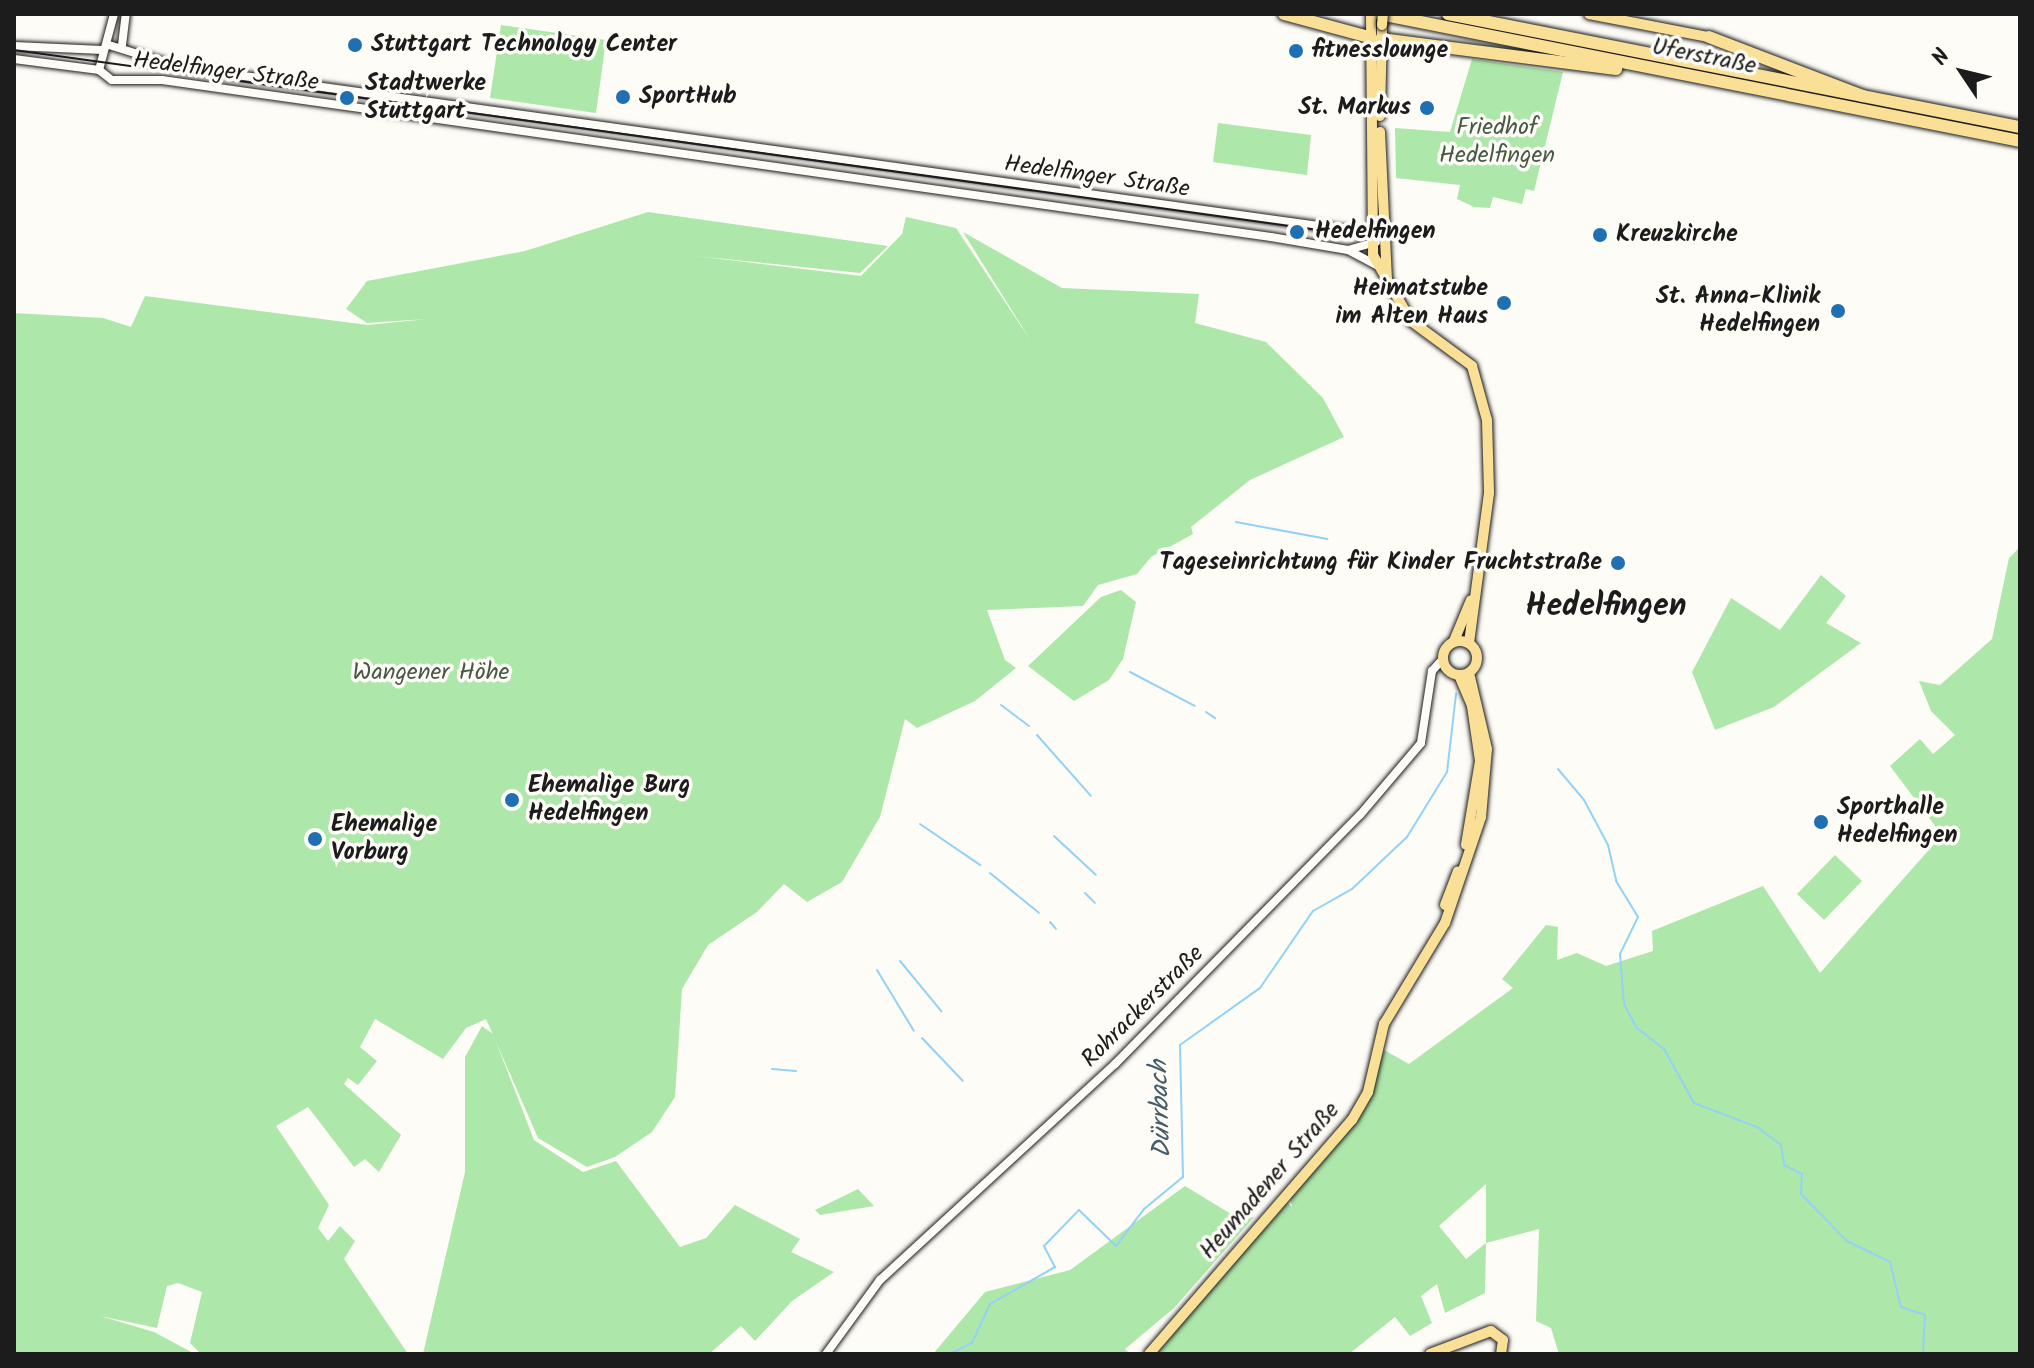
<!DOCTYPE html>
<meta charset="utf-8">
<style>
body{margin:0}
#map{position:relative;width:2034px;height:1368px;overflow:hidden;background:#fdfcf7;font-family:Kalam,sans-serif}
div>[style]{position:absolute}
.green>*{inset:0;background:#aee7aa}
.stream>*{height:2px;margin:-1px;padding:0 1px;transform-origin:1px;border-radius:1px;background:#93d2f4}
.roads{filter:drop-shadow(0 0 2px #1c1c1c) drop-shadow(0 0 2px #1c1c1c)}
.minor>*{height:8px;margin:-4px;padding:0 4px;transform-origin:4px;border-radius:4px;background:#fdfcf7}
.major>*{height:10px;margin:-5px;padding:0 5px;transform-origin:5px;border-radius:5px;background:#fadf96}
.major>.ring{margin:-5px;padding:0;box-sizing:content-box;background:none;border:10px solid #fadf96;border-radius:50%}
.highway>*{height:12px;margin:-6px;padding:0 6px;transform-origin:6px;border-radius:6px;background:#fadf96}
.tram>*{height:2px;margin:-1px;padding:0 1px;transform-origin:1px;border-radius:1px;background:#1c1c1c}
.bridges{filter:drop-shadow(0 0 2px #1c1c1c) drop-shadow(0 0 2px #1c1c1c)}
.major-bridge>*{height:10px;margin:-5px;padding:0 5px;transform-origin:5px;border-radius:5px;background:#fadf96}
.dots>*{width:22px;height:22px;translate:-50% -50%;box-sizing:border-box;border:4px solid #fdfcf7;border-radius:50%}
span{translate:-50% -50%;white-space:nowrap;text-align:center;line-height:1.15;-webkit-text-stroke:7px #fdfcf7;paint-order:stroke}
.poi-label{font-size:24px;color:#1c1c1c;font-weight:700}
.left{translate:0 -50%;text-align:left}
.right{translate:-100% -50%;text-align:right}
.street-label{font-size:24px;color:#1c1c1c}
.park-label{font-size:24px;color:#485947}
.water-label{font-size:26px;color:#465c68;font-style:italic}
.district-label{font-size:32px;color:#1c1c1c;font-weight:700}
.frame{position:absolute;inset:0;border:16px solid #1c1c1c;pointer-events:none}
.north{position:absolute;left:1922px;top:32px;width:80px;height:80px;-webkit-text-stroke:6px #fdfcf7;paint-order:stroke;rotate:305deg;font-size:22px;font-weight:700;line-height:32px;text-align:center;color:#1c1c1c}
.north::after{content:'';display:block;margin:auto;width:28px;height:36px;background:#1c1c1c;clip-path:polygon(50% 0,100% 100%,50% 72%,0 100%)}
</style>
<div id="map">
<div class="green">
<div style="clip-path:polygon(501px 25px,606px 40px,596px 113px,490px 98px)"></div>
<div style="clip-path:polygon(1472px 59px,1563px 72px,1534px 191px,1526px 189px,1522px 204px,1493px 197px,1490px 208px,1474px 207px,1457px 199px,1460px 185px,1396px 178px,1395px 128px,1450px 132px)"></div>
<div style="clip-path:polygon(1218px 123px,1311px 135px,1307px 175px,1213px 162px)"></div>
<div style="clip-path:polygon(648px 212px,888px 246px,860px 273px,696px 256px,861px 276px,902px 234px,906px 217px,956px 228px,1031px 341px,963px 232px,1062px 288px,1199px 294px,1195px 323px,1266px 342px,1323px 398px,1344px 437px,1250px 480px,1191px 527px,1193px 534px,1151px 557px,1137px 574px,1098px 585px,1083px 606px,987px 610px,1005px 660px,1016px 668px,975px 701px,917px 728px,905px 719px,880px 817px,842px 882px,807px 902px,784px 884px,757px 912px,708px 945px,682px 989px,675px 1097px,652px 1132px,615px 1157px,587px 1167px,538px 1138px,486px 1019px,466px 1028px,443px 1059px,375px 1019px,360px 1047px,377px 1061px,358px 1085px,348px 1078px,344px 1084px,401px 1135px,379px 1172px,365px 1159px,354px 1167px,308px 1107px,276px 1126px,329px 1205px,318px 1228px,328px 1241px,340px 1226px,355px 1241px,344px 1259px,408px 1354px,201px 1354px,190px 1343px,202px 1292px,178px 1283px,167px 1286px,157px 1328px,100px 1316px,154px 1332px,195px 1354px,14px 1354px,14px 313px,103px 318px,131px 327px,145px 296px,368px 325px,427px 319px,367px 323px,346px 309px,367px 281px,525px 251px)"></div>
<div style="clip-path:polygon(evenodd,2020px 547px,2020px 1354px,1559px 1354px,1551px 1328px,1536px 1321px,1539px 1229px,1486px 1243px,1485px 1293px,1445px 1313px,1437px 1284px,1421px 1296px,1432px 1323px,1410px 1336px,1395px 1317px,1349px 1354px,1155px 1354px,1286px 1202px,1292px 1207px,1290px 1197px,1366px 1107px,1384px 1050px,1409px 1064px,1513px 988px,1502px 979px,1546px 925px,1558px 927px,1557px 960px,1577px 953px,1606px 966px,1653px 951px,1652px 931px,1763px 886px,1820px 973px,1942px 835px,1890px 766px,1920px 739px,1933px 754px,1955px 735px,1931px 711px,1919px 681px,1940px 685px,1992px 639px,2009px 558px,2020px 547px,1486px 1184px,1486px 1243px,1466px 1259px,1439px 1226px,1486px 1184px)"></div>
<div style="clip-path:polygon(1821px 575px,1846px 596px,1826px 623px,1861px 643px,1774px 707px,1715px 730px,1692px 672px,1731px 598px,1780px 630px)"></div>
<div style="clip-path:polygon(1121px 590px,1136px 602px,1123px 659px,1109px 680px,1074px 701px,1028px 666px,1101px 597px)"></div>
<div style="clip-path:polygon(1835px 855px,1862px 881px,1824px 920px,1797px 894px)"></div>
<div style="clip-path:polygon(482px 1026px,493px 1034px,534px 1140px,583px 1172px,616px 1161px,680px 1247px,706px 1238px,735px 1205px,800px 1239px,791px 1252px,834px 1272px,792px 1301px,755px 1341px,741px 1326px,709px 1354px,423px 1354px,465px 1172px,465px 1057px)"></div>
<div style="clip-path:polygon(1185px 1186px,1236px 1217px,1254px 1217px,1174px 1308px,1125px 1349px,1130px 1354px,933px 1354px,985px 1292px,1070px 1270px)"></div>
<div style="clip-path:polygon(858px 1189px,874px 1206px,820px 1215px,815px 1210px)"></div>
</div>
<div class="stream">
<div style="left:1236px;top:522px;width:93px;rotate:10.6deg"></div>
<div style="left:1130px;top:672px;width:73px;rotate:27.6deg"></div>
<div style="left:1001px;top:705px;width:35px;rotate:37deg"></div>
<div style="left:1206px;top:712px;width:11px;rotate:34deg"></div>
<div style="left:1037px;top:735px;width:81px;rotate:48.5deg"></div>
<div style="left:1558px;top:769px;width:40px;rotate:50deg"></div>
<div style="left:1584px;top:800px;width:51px;rotate:61.9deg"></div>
<div style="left:1608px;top:845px;width:37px;rotate:77deg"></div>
<div style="left:1616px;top:881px;width:42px;rotate:58.6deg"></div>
<div style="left:1638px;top:917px;width:41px;rotate:115.9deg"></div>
<div style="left:1620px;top:954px;width:50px;rotate:85.4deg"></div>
<div style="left:1624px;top:1004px;width:27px;rotate:62deg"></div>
<div style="left:1637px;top:1028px;width:34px;rotate:38deg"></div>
<div style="left:1664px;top:1049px;width:62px;rotate:60.9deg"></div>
<div style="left:1694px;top:1103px;width:67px;rotate:20.9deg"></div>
<div style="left:1757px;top:1127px;width:30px;rotate:37deg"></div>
<div style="left:1781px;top:1145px;width:20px;rotate:81deg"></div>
<div style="left:1784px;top:1165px;width:20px;rotate:27deg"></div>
<div style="left:1802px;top:1174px;width:20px;rotate:93deg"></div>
<div style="left:1801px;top:1194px;width:66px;rotate:45.6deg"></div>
<div style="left:1847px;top:1241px;width:48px;rotate:26deg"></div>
<div style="left:1890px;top:1262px;width:46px;rotate:76.3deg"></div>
<div style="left:1901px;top:1307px;width:25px;rotate:18deg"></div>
<div style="left:1925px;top:1315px;width:39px;rotate:93deg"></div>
<div style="left:920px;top:824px;width:73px;rotate:34.3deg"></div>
<div style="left:1054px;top:836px;width:57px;rotate:42.9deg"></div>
<div style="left:990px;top:873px;width:63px;rotate:39.2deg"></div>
<div style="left:1085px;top:893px;width:14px;rotate:45deg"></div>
<div style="left:1050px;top:922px;width:9px;rotate:49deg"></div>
<div style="left:900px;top:961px;width:65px;rotate:50.6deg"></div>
<div style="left:877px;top:970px;width:71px;rotate:58.8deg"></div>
<div style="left:922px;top:1038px;width:59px;rotate:46.4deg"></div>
<div style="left:772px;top:1069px;width:24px;rotate:5deg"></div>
<div style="left:950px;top:1354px;width:25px;rotate:-27deg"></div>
<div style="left:972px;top:1343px;width:43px;rotate:-65.2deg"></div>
<div style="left:990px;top:1304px;width:75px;rotate:-29.6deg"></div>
<div style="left:1055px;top:1267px;width:24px;rotate:-118deg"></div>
<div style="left:1044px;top:1246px;width:50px;rotate:-45.8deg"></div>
<div style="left:1079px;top:1210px;width:52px;rotate:44.2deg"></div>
<div style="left:1116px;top:1246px;width:46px;rotate:-52.9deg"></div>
<div style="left:1144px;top:1209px;width:50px;rotate:-39.4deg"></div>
<div style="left:1183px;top:1177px;width:132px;rotate:-91.3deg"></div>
<div style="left:1180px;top:1045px;width:98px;rotate:-35.5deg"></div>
<div style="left:1260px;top:988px;width:93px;rotate:-55.5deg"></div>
<div style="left:1313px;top:911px;width:45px;rotate:-29.4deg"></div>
<div style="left:1352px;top:889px;width:76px;rotate:-43.4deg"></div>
<div style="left:1407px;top:837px;width:76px;rotate:-58.4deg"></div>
<div style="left:1447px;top:772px;width:79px;rotate:-83.4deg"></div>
</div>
<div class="roads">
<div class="minor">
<div style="left:109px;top:45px;width:73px;rotate:17.4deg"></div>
<div style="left:179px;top:67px;width:1209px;rotate:7.94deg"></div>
<div style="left:122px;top:45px;width:31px;rotate:-83deg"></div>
<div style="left:14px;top:46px;width:88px;rotate:2.6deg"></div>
<div style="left:14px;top:59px;width:86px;rotate:7.4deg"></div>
<div style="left:99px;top:70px;width:16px;rotate:38deg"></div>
<div style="left:112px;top:80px;width:50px"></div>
<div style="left:162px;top:80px;width:1120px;rotate:8.06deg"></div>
<div style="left:1271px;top:237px;width:78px;rotate:9.6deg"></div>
<div style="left:1348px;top:250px;width:32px;rotate:28deg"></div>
<div style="left:99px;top:70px;width:58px;rotate:-75deg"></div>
<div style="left:1348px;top:250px;width:29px;rotate:-16deg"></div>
<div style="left:826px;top:1354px;width:92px;rotate:-53.9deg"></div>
<div style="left:880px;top:1280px;width:319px;rotate:-42.6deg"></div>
<div style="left:1115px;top:1064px;width:349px;rotate:-45.5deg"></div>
<div style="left:1360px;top:815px;width:94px;rotate:-49.7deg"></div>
<div style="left:1421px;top:743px;width:73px;rotate:-81.3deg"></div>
<div style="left:1432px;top:671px;width:15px;rotate:-48deg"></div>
</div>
<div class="major">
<div style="left:1371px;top:14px;width:241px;rotate:89.5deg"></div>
<div style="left:1373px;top:255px;width:76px;rotate:60.1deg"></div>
<div style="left:1411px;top:321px;width:76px;rotate:36.4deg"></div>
<div style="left:1472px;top:366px;width:56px;rotate:74.5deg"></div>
<div style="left:1487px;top:420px;width:73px;rotate:88.4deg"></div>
<div style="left:1489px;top:493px;width:151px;rotate:97.6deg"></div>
<div style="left:1589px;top:14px;width:122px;rotate:10.9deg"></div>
<div style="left:1380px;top:116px;width:91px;rotate:-88.7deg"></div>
<div style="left:1380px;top:132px;width:148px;rotate:87.3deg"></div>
<div class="ring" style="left:1443px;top:641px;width:24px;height:24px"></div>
<div style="left:1454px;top:641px;width:44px;rotate:-67.5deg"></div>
<div style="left:1459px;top:675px;width:34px;rotate:67deg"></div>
<div style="left:1472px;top:706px;width:56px;rotate:81.7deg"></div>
<div style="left:1480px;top:761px;width:85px;rotate:99.5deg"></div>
<div style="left:1445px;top:905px;width:36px;rotate:-69deg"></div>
<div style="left:1149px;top:1354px;width:310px;rotate:-49.1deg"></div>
<div style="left:1352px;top:1120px;width:32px;rotate:-60deg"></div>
<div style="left:1368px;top:1092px;width:70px;rotate:-76.8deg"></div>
<div style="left:1384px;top:1024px;width:118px;rotate:-58.9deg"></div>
<div style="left:1445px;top:923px;width:112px;rotate:-71.2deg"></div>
<div style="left:1481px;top:817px;width:68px;rotate:-85deg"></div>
<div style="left:1487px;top:749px;width:78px;rotate:-103.3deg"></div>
<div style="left:1430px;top:1354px;width:65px;rotate:-20.7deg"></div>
<div style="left:1491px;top:1331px;width:15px;rotate:37deg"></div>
<div style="left:1503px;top:1340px;width:14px;rotate:98deg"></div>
</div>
<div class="highway">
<div style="left:1284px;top:14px;width:88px;rotate:15.1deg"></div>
<div style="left:1380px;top:14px;width:652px;rotate:11.22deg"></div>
<div style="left:1448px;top:14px;width:583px;rotate:11.18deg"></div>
<div style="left:1709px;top:37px;width:165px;rotate:21deg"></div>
<div style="left:1381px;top:39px;width:237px;rotate:7.3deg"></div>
</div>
</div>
<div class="tram">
<div style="left:14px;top:50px;width:1341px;rotate:7.85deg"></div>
</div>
<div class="bridges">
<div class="major-bridge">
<div style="left:1382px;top:25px;width:11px;rotate:-85deg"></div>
</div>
</div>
<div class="dots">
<div style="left:355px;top:45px;background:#1f6fb2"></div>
<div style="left:1296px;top:51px;background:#1f6fb2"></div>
<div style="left:623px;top:97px;background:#1f6fb2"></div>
<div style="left:347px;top:98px;background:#1f6fb2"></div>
<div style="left:1427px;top:108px;background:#1f6fb2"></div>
<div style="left:1297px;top:232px;background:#1f6fb2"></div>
<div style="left:1600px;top:235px;background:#1f6fb2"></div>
<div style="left:1504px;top:303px;background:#1f6fb2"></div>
<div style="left:1838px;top:311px;background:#1f6fb2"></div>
<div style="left:1618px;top:563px;background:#1f6fb2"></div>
<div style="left:512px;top:800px;background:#1f6fb2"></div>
<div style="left:1821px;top:822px;background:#1f6fb2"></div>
<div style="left:315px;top:839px;background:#1f6fb2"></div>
</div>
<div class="poi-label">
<span class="left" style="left:371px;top:45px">Stuttgart Technology Center</span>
<span class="left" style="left:1312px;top:51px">fitnesslounge</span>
<span class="left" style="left:365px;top:98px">Stadtwerke<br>Stuttgart</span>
<span class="left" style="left:639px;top:97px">SportHub</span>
<span class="right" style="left:1411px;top:108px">St. Markus</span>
<span class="left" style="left:1315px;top:232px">Hedelfingen</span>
<span class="left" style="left:1616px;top:235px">Kreuzkirche</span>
<span class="right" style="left:1488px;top:303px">Heimatstube<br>im Alten Haus</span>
<span class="right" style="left:1820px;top:311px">St. Anna-Klinik<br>Hedelfingen</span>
<span class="right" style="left:1602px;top:563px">Tageseinrichtung für Kinder Fruchtstraße</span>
<span class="left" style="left:528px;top:800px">Ehemalige Burg<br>Hedelfingen</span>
<span class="left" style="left:1837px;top:822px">Sporthalle<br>Hedelfingen</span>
<span class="left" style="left:331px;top:839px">Ehemalige<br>Vorburg</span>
</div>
<div class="street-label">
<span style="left:1704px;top:57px;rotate:11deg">Uferstraße</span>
<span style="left:226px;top:72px;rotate:7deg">Hedelfinger Straße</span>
<span style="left:1097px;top:177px;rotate:8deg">Hedelfinger Straße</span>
<span style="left:1143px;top:1007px;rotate:-45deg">Rohrackerstraße</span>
<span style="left:1270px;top:1181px;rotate:-49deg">Heumadener Straße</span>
</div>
<div class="park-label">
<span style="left:1497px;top:142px">Friedhof<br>Hedelfingen</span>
<span style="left:431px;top:673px">Wangener Höhe</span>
</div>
<div class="water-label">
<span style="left:1162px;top:1109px;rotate:-92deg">Dürrbach</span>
</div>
<div class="district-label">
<span style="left:1606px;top:607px">Hedelfingen</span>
</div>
<div class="frame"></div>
<div class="north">N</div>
</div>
